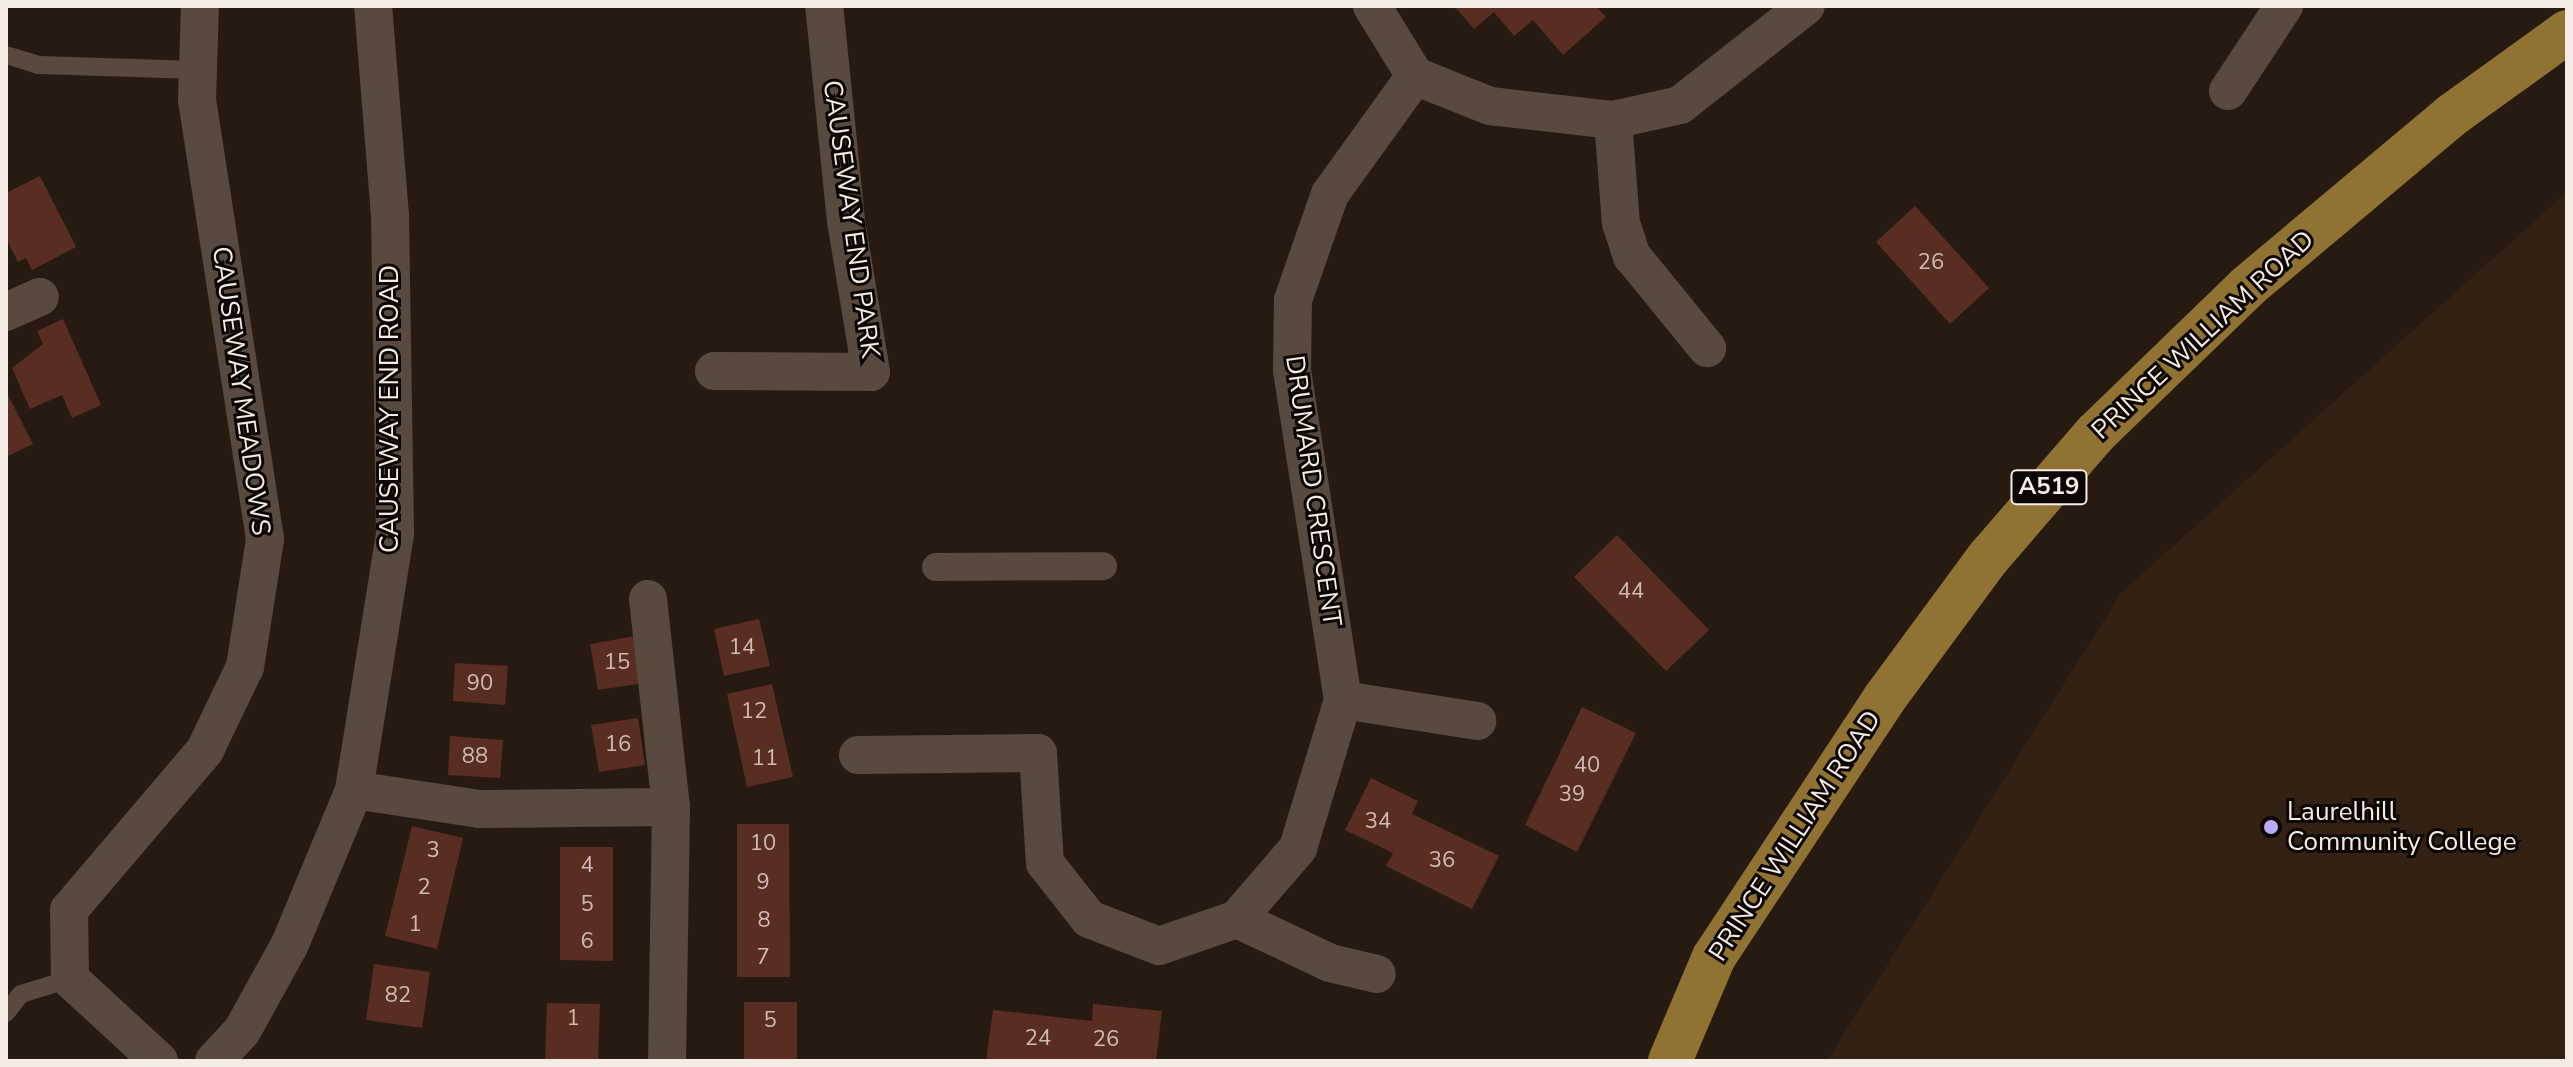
<!DOCTYPE html>
<style>
body{margin:0}
#map{position:relative;width:2573px;height:1067px;overflow:hidden;background:#271b11;font-family:"Nunito Sans",sans-serif}
div>[style]{position:absolute}
.built>*{inset:0;background:#332214}
.building>*{inset:0;background:#592d22}
.service>*{height:18px;margin:-9px;padding:0 9px;transform-origin:9px;border-radius:9px;background:#584a3e}
.pedestrian>*{height:28px;margin:-14px;padding:0 14px;transform-origin:14px;border-radius:14px;background:#584a3e}
.minor>*{height:38px;margin:-19px;padding:0 19px;transform-origin:19px;border-radius:19px;background:#584a3e}
.primary>*{height:44px;margin:-22px;padding:0 22px;transform-origin:22px;border-radius:22px;background:#907332}
.dots>*{width:22px;height:22px;translate:-50% -50%;box-sizing:border-box;border:4px solid #0c0704;border-radius:50%}
span{translate:-50% -50%;white-space:nowrap;text-align:center;line-height:1.15;-webkit-text-stroke:6px #0c0704;paint-order:stroke}
.number-label{font-size:22px;color:#cebcb4}
.number-label span{-webkit-text-stroke-width:0}
.shield-label span{padding:2px 6px;background:#0c0704;border:2px solid;border-radius:6px;-webkit-text-stroke-width:0}
.shield-label{font-size:24px;color:#f5ece5;font-weight:700}
.street-label{font-size:26px;color:#f5ece5}
.poi-label{font-size:26px;color:#f5ece5}
.left{translate:0 -50%;text-align:left}
.frame{position:absolute;inset:0;border:8px solid #f5ece5;pointer-events:none}
</style>
<div id="map">
<div class="built">
<div style="clip-path:polygon(2567px 192px,2567px 1061px,1827px 1061px,2121px 593px)"></div>
</div>
<div class="building">
<div style="clip-path:polygon(1454px 6px,1596px 6px,1606px 17px,1563px 55px,1533px 20px,1514px 36px,1494px 12px,1474px 29px)"></div>
<div style="clip-path:polygon(40px 176px,76px 247px,32px 270px,26px 258px,18px 262px,6px 238px,6px 193px)"></div>
<div style="clip-path:polygon(1915px 206px,1989px 288px,1950px 324px,1876px 242px)"></div>
<div style="clip-path:polygon(63px 319px,101px 405px,72px 418px,62px 395px,30px 409px,12px 368px,43px 344px,37px 331px)"></div>
<div style="clip-path:polygon(6px 391px,33px 444px,6px 457px)"></div>
<div style="clip-path:polygon(1617px 535px,1709px 630px,1666px 671px,1574px 577px)"></div>
<div style="clip-path:polygon(759px 619px,770px 666px,724px 676px,714px 629px)"></div>
<div style="clip-path:polygon(636px 636px,644px 683px,598px 690px,590px 644px)"></div>
<div style="clip-path:polygon(455px 663px,508px 666px,505px 705px,453px 701px)"></div>
<div style="clip-path:polygon(772px 684px,793px 777px,747px 787px,727px 694px)"></div>
<div style="clip-path:polygon(1582px 707px,1636px 733px,1577px 852px,1525px 825px)"></div>
<div style="clip-path:polygon(638px 718px,645px 765px,599px 772px,591px 725px)"></div>
<div style="clip-path:polygon(450px 736px,503px 740px,500px 778px,448px 775px)"></div>
<div style="clip-path:polygon(1371px 778px,1418px 801px,1412px 814px,1499px 856px,1472px 909px,1386px 866px,1393px 853px,1345px 830px)"></div>
<div style="clip-path:polygon(737px 824px,789px 824px,790px 977px,737px 977px)"></div>
<div style="clip-path:polygon(412px 826px,463px 838px,437px 949px,385px 936px)"></div>
<div style="clip-path:polygon(560px 847px,613px 847px,613px 961px,560px 960px)"></div>
<div style="clip-path:polygon(374px 964px,430px 972px,422px 1028px,366px 1020px)"></div>
<div style="clip-path:polygon(744px 1002px,797px 1002px,797px 1061px,744px 1061px)"></div>
<div style="clip-path:polygon(547px 1003px,600px 1004px,598px 1061px,545px 1061px)"></div>
<div style="clip-path:polygon(1093px 1004px,1162px 1011px,1156px 1061px,986px 1061px,993px 1010px,1092px 1021px)"></div>
</div>
<div class="service">
<div style="left:6px;top:55px;width:34px;rotate:17deg"></div>
<div style="left:38px;top:65px;width:160px;rotate:1.8deg"></div>
<div style="left:6px;top:1013px;width:24px;rotate:-52deg"></div>
<div style="left:21px;top:994px;width:51px;rotate:-17deg"></div>
</div>
<div class="pedestrian">
<div style="left:936px;top:567px;width:167px;rotate:-0.3deg"></div>
</div>
<div class="minor">
<div style="left:1372px;top:6px;width:82px;rotate:58.4deg"></div>
<div style="left:1415px;top:76px;width:81px;rotate:21.8deg"></div>
<div style="left:1490px;top:106px;width:124px;rotate:6.5deg"></div>
<div style="left:1613px;top:120px;width:69px;rotate:-12.6deg"></div>
<div style="left:1680px;top:105px;width:160px;rotate:-38.2deg"></div>
<div style="left:2228px;top:91px;width:102px;rotate:-56.6deg"></div>
<div style="left:1613px;top:120px;width:103px;rotate:85.6deg"></div>
<div style="left:1621px;top:223px;width:35px;rotate:72deg"></div>
<div style="left:1632px;top:256px;width:119px;rotate:50.8deg"></div>
<div style="left:6px;top:312px;width:37px;rotate:-24deg"></div>
<div style="left:714px;top:371px;width:157px;rotate:0.4deg"></div>
<div style="left:871px;top:372px;width:153px;rotate:-99.4deg"></div>
<div style="left:846px;top:221px;width:216px;rotate:-95.8deg"></div>
<div style="left:648px;top:599px;width:209px;rotate:83.7deg"></div>
<div style="left:671px;top:807px;width:254px;rotate:90.9deg"></div>
<div style="left:1343px;top:700px;width:136px;rotate:8.9deg"></div>
<div style="left:858px;top:755px;width:180px;rotate:-0.6deg"></div>
<div style="left:1038px;top:753px;width:110px;rotate:86.4deg"></div>
<div style="left:1045px;top:863px;width:71px;rotate:51.8deg"></div>
<div style="left:1089px;top:919px;width:75px;rotate:21.1deg"></div>
<div style="left:1159px;top:946px;width:83px;rotate:-19.1deg"></div>
<div style="left:1237px;top:919px;width:94px;rotate:-49.3deg"></div>
<div style="left:1298px;top:848px;width:155px;rotate:-73.1deg"></div>
<div style="left:1343px;top:700px;width:334px;rotate:-98.8deg"></div>
<div style="left:1292px;top:370px;width:70px;rotate:-89.2deg"></div>
<div style="left:1293px;top:300px;width:112px;rotate:-70.8deg"></div>
<div style="left:1330px;top:194px;width:145px;rotate:-54.2deg"></div>
<div style="left:354px;top:790px;width:127px;rotate:8.6deg"></div>
<div style="left:480px;top:809px;width:191px;rotate:-0.6deg"></div>
<div style="left:1237px;top:919px;width:103px;rotate:25.3deg"></div>
<div style="left:1330px;top:963px;width:48px;rotate:13.2deg"></div>
<div style="left:159px;top:1061px;width:121px;rotate:-137.3deg"></div>
<div style="left:70px;top:979px;width:69px;rotate:-90.8deg"></div>
<div style="left:69px;top:910px;width:210px;rotate:-49.6deg"></div>
<div style="left:205px;top:750px;width:92px;rotate:-64.3deg"></div>
<div style="left:245px;top:667px;width:130px;rotate:-81.1deg"></div>
<div style="left:265px;top:539px;width:444px;rotate:-98.8deg"></div>
<div style="left:197px;top:100px;width:94px;rotate:-88.2deg"></div>
<div style="left:214px;top:1061px;width:41px;rotate:-47deg"></div>
<div style="left:242px;top:1031px;width:99px;rotate:-61.1deg"></div>
<div style="left:290px;top:944px;width:167px;rotate:-67.4deg"></div>
<div style="left:354px;top:790px;width:260px;rotate:-80.9deg"></div>
<div style="left:395px;top:533px;width:317px;rotate:-90.9deg"></div>
<div style="left:390px;top:216px;width:211px;rotate:-94.6deg"></div>
</div>
<div class="primary">
<div style="left:1670px;top:1061px;width:113px;rotate:-67.1deg"></div>
<div style="left:1714px;top:957px;width:309px;rotate:-56.6deg"></div>
<div style="left:1884px;top:699px;width:175px;rotate:-53.6deg"></div>
<div style="left:1988px;top:558px;width:165px;rotate:-49.2deg"></div>
<div style="left:2096px;top:433px;width:210px;rotate:-44deg"></div>
<div style="left:2247px;top:287px;width:268px;rotate:-40deg"></div>
<div style="left:2452px;top:115px;width:142px;rotate:-35.8deg"></div>
</div>
<div class="dots">
<div style="left:2271px;top:827px;background:#b9abf7"></div>
</div>
<div class="number-label">
<span style="left:1931px;top:263px">26</span>
<span style="left:1631px;top:592px">44</span>
<span style="left:742px;top:648px">14</span>
<span style="left:617px;top:663px">15</span>
<span style="left:480px;top:684px">90</span>
<span style="left:754px;top:712px">12</span>
<span style="left:618px;top:745px">16</span>
<span style="left:475px;top:757px">88</span>
<span style="left:765px;top:759px">11</span>
<span style="left:1587px;top:766px">40</span>
<span style="left:1572px;top:795px">39</span>
<span style="left:1378px;top:822px">34</span>
<span style="left:763px;top:844px">10</span>
<span style="left:433px;top:851px">3</span>
<span style="left:1442px;top:861px">36</span>
<span style="left:587px;top:866px">4</span>
<span style="left:763px;top:883px">9</span>
<span style="left:424px;top:888px">2</span>
<span style="left:587px;top:905px">5</span>
<span style="left:764px;top:921px">8</span>
<span style="left:415px;top:925px">1</span>
<span style="left:587px;top:942px">6</span>
<span style="left:763px;top:958px">7</span>
<span style="left:398px;top:996px">82</span>
<span style="left:573px;top:1019px">1</span>
<span style="left:770px;top:1021px">5</span>
<span style="left:1038px;top:1039px">24</span>
<span style="left:1106px;top:1040px">26</span>
</div>
<div class="shield-label">
<span style="left:2049px;top:487px">A519</span>
</div>
<div class="street-label">
<span style="left:851px;top:219px;rotate:82deg">CAUSEWAY END PARK</span>
<span style="left:2203px;top:335px;rotate:-43deg">PRINCE WILLIAM ROAD</span>
<span style="left:241px;top:391px;rotate:82deg">CAUSEWAY MEADOWS</span>
<span style="left:390px;top:409px;rotate:-90deg">CAUSEWAY END ROAD</span>
<span style="left:1313px;top:491px;rotate:82deg">DRUMARD CRESCENT</span>
<span style="left:1795px;top:836px;rotate:-57deg">PRINCE WILLIAM ROAD</span>
</div>
<div class="poi-label">
<span class="left" style="left:2287px;top:827px">Laurelhill<br>Community College</span>
</div>
<div class="frame"></div>
</div>
